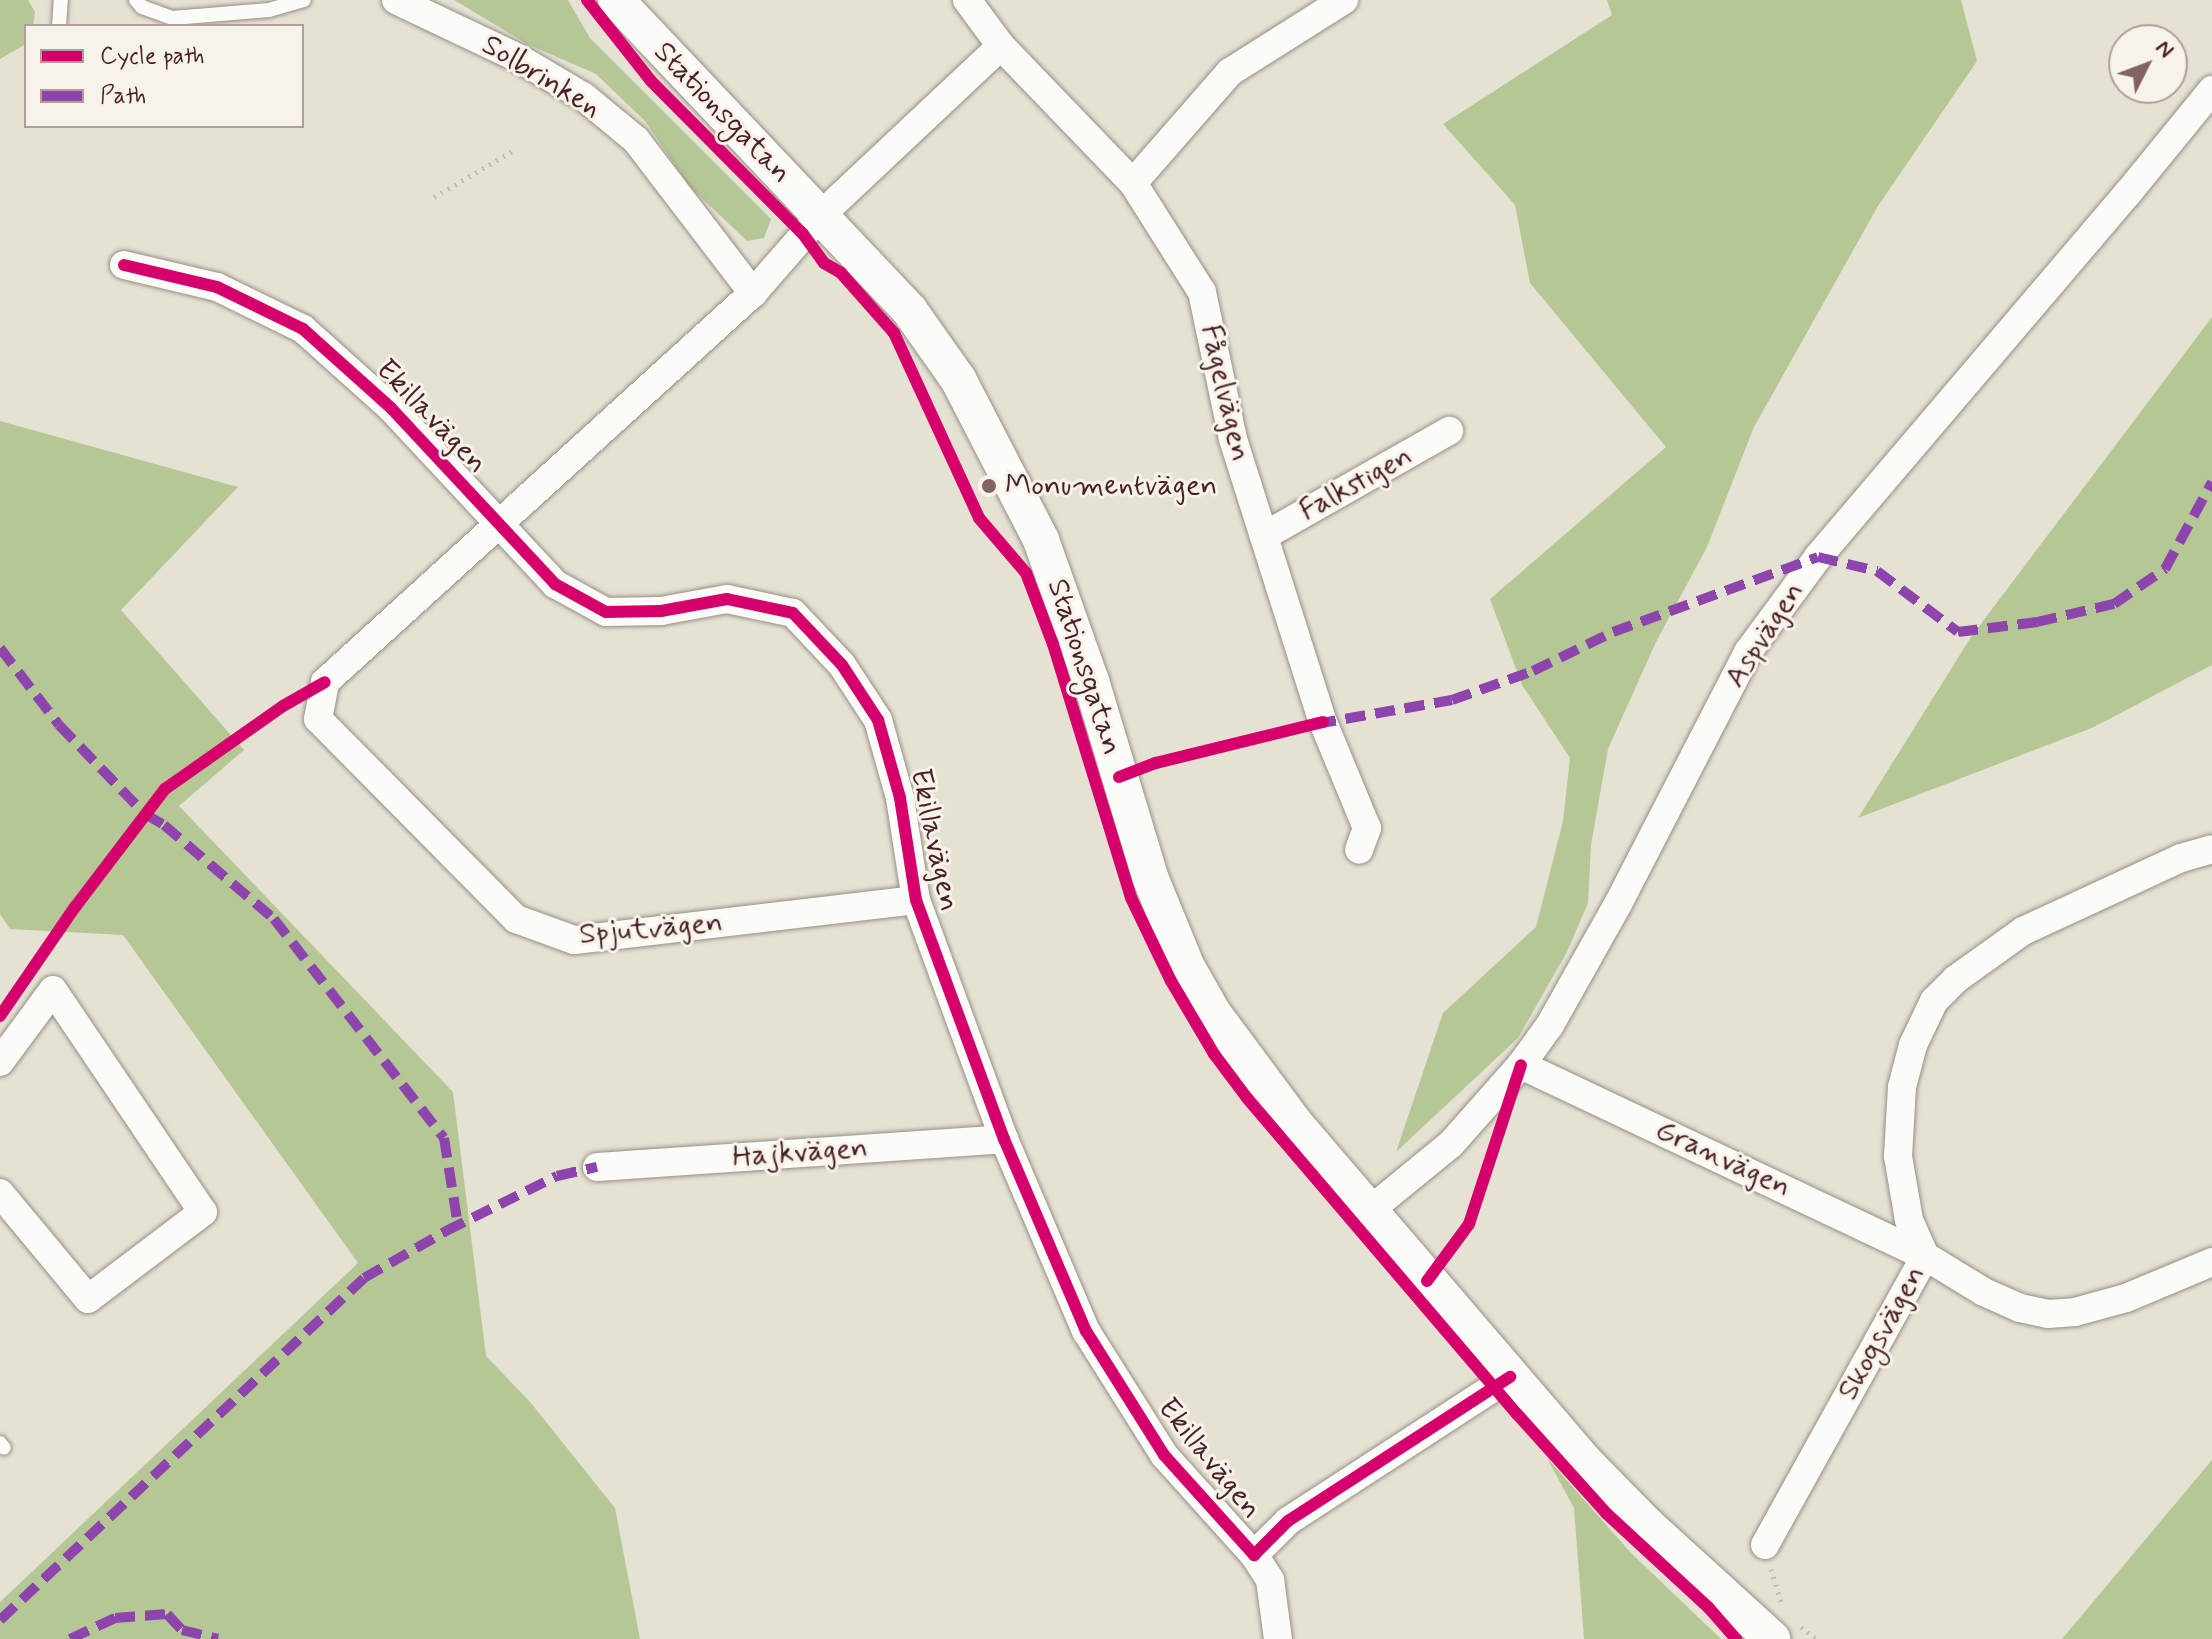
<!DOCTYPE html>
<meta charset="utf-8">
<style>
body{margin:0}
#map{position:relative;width:2212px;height:1639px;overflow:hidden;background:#e6e2d3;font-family:Mynerve,sans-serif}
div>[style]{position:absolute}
.forest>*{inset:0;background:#b6c796}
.path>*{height:5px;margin-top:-2.5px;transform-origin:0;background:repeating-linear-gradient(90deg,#c2bdbb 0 2px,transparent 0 8px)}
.roads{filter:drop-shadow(0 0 2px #978e88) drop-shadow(0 0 2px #978e88)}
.service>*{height:14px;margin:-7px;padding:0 7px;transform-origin:7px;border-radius:7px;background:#fbfbf8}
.minor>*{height:28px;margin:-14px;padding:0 14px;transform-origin:14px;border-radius:14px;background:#fbfbf8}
.tertiary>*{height:36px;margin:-18px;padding:0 18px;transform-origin:18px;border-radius:18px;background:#fbfbf8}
.quiet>*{height:10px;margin-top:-5px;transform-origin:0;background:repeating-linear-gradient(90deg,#8e44ad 0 20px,transparent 0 30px)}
.cycleway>*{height:12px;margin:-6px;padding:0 6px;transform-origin:6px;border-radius:6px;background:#d6006c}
.dots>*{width:22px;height:22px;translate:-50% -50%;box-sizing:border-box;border:4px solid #f7f3e8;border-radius:50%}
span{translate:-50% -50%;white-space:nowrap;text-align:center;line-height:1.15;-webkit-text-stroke:6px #f7f3e8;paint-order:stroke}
.street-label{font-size:30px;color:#4a1f2b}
.poi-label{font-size:30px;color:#4a1f2b}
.left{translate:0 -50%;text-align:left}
.legend{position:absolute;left:24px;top:24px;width:280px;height:104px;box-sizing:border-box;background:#f7f3e8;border:2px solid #b29e9c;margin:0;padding:10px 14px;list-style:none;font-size:24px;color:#4a1f2b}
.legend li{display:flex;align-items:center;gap:16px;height:40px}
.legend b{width:40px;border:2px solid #b29e9c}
.north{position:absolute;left:2108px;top:24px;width:80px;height:80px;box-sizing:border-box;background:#f7f3e8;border:2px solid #b29e9c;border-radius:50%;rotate:48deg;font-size:22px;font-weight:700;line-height:32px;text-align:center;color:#4a1f2b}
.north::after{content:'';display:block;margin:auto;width:28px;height:36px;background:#816366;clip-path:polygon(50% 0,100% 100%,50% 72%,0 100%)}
</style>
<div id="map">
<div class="forest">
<div style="clip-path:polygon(0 0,28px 0,35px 12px,33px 26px,26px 26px,26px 44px,0 59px)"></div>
<div style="clip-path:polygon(454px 0,568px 0,590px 38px,771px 219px,764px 238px,747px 241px,690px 187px,645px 121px,596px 74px,527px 44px)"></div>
<div style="clip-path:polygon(1607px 0,1961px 0,1977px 61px,1878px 206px,1754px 427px,1707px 547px,1656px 642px,1608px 749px,1591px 845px,1588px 903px,1567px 952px,1518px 1038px,1396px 1152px,1443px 1013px,1536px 927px,1563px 821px,1570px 758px,1522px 685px,1490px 599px,1666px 447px,1530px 283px,1515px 205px,1443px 124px,1612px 15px)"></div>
<div style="clip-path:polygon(2212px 317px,2212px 665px,2094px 727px,1858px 818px,1971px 637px)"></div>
<div style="clip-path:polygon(0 421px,238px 487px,121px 610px,244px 750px,179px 806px,453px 1092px,486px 1356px,531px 1403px,615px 1508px,640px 1639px,0 1639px,0 1602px,358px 1263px,123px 935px,10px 929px,0 914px)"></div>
<div style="clip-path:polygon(1547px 1458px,1632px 1554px,1721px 1639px,1584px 1639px,1574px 1508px)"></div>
<div style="clip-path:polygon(2212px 1460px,2212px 1639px,2062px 1639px)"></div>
</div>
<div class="path">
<div style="left:434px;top:197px;width:93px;rotate:-30.4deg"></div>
<div style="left:1771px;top:1569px;width:34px;rotate:73deg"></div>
<div style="left:1801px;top:1627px;width:18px;rotate:38deg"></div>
</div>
<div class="roads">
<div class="service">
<div style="left:136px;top:0;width:9px;rotate:49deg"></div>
<div style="left:142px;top:7px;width:33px;rotate:20deg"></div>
<div style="left:173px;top:18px;width:96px;rotate:-4.8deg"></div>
<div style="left:269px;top:10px;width:36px;rotate:-16deg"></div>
<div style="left:59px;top:26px;width:26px;rotate:-86deg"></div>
<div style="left:0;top:1443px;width:6px;rotate:51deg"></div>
</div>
<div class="minor">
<div style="left:396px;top:0;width:137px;rotate:25.4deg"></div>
<div style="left:520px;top:59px;width:74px;rotate:30.7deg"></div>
<div style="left:584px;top:97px;width:67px;rotate:39.6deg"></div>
<div style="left:636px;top:140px;width:193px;rotate:52.6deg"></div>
<div style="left:967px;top:0;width:57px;rotate:53.5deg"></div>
<div style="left:1001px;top:46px;width:190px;rotate:46.1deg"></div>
<div style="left:1133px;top:183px;width:129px;rotate:57.7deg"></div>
<div style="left:1202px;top:292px;width:150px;rotate:78.1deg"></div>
<div style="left:1233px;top:439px;width:297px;rotate:72.4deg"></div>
<div style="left:1323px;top:722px;width:115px;rotate:67.5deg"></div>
<div style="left:1367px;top:828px;width:23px;rotate:110deg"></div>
<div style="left:1133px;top:183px;width:147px;rotate:-48.9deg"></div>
<div style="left:1230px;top:72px;width:135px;rotate:-32.3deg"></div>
<div style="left:124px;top:265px;width:96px;rotate:13.3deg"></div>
<div style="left:217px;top:287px;width:96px;rotate:26deg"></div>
<div style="left:303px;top:329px;width:118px;rotate:41.9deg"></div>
<div style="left:391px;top:408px;width:241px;rotate:47deg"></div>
<div style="left:555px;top:584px;width:58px;rotate:28.8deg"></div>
<div style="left:606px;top:612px;width:55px;rotate:-1deg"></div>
<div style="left:661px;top:611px;width:67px;rotate:-10.3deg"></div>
<div style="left:727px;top:599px;width:67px;rotate:12deg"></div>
<div style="left:793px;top:613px;width:71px;rotate:46.7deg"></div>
<div style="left:842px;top:665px;width:66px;rotate:56.8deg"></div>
<div style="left:878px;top:720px;width:81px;rotate:74.2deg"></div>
<div style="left:900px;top:798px;width:103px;rotate:81.1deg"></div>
<div style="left:916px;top:900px;width:255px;rotate:69.8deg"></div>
<div style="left:1004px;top:1139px;width:209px;rotate:66.9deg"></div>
<div style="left:1086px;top:1331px;width:146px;rotate:57.8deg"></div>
<div style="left:1164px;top:1455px;width:135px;rotate:48deg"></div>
<div style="left:1254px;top:1555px;width:48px;rotate:-45deg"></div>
<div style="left:1288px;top:1521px;width:265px;rotate:-33deg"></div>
<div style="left:1264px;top:536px;width:213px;rotate:-29.6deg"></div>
<div style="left:916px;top:900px;width:344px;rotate:173.3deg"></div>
<div style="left:574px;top:940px;width:62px;rotate:-160.1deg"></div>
<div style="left:516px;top:919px;width:281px;rotate:-134.7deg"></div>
<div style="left:318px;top:719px;width:38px;rotate:-79deg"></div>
<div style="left:325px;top:682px;width:578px;rotate:-42.27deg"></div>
<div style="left:753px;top:293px;width:103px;rotate:-48.9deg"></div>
<div style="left:821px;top:215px;width:247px;rotate:-43.2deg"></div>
<div style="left:0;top:1062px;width:89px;rotate:-53.6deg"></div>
<div style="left:53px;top:990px;width:268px;rotate:56deg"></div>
<div style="left:203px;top:1212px;width:144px;rotate:142.9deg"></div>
<div style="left:88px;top:1299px;width:138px;rotate:-129.7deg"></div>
<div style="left:1521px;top:1065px;width:447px;rotate:25.3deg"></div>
<div style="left:1925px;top:1256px;width:69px;rotate:31.4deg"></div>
<div style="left:1984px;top:1292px;width:39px;rotate:24deg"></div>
<div style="left:2020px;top:1308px;width:29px;rotate:12deg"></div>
<div style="left:2048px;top:1314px;width:27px;rotate:-4deg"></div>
<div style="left:2075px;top:1312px;width:53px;rotate:-15.4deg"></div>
<div style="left:2126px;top:1298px;width:93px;rotate:-22.7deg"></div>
<div style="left:597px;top:1167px;width:408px;rotate:-3.9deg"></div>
<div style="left:1369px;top:1211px;width:106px;rotate:-39.3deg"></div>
<div style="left:1451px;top:1144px;width:106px;rotate:-48.5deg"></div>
<div style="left:1521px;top:1065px;width:49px;rotate:-54.1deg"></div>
<div style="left:1550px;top:1025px;width:139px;rotate:-60.7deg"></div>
<div style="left:1618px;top:904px;width:284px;rotate:-62.7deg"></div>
<div style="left:1748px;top:652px;width:118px;rotate:-53.6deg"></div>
<div style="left:1818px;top:557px;width:478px;rotate:-49.6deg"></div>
<div style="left:2128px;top:193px;width:133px;rotate:-50.8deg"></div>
<div style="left:1765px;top:1545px;width:330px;rotate:-61deg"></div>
<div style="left:1925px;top:1256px;width:39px;rotate:-114deg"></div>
<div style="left:1909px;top:1220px;width:65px;rotate:-99.8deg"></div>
<div style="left:1898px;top:1156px;width:69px;rotate:-86.7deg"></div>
<div style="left:1902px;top:1087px;width:43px;rotate:-75.3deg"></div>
<div style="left:1913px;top:1045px;width:49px;rotate:-64.5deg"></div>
<div style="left:1934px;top:1001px;width:31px;rotate:-45deg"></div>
<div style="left:1956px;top:979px;width:82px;rotate:-35.6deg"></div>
<div style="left:2023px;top:931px;width:174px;rotate:-24.8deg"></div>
<div style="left:2181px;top:858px;width:32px;rotate:-16deg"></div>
<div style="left:1254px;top:1555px;width:30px;rotate:57deg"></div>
<div style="left:1270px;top:1580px;width:60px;rotate:82.3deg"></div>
</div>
<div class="tertiary">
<div style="left:616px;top:0;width:428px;rotate:46.6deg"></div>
<div style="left:910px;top:311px;width:83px;rotate:54.8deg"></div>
<div style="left:958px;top:379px;width:181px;rotate:62.7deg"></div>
<div style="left:1041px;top:540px;width:150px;rotate:70.5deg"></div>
<div style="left:1091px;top:681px;width:205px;rotate:73.2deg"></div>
<div style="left:1150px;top:877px;width:97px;rotate:67.7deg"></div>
<div style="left:1187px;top:967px;width:53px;rotate:60.5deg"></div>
<div style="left:1213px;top:1013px;width:141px;rotate:53.4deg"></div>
<div style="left:1297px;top:1126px;width:445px;rotate:49.4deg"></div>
<div style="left:1587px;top:1464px;width:87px;rotate:45.5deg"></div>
<div style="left:1648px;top:1526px;width:168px;rotate:42.3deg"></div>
</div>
</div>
<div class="quiet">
<div style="left:0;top:648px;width:97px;rotate:52.5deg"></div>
<div style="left:59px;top:725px;width:124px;rotate:46deg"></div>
<div style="left:145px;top:814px;width:22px;rotate:30deg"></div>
<div style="left:164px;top:825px;width:145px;rotate:40.5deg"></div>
<div style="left:274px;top:919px;width:277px;rotate:52.2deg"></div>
<div style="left:444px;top:1138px;width:88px;rotate:80.9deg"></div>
<div style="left:1316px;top:724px;width:138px;rotate:-10deg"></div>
<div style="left:1452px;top:700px;width:86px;rotate:-19.7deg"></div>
<div style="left:1533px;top:671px;width:89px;rotate:-26deg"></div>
<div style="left:1613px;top:632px;width:218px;rotate:-20.1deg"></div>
<div style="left:1818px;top:557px;width:61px;rotate:13.3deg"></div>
<div style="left:1877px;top:571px;width:101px;rotate:37deg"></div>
<div style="left:1958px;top:632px;width:80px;rotate:-7.2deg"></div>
<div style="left:2037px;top:622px;width:79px;rotate:-13.2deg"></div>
<div style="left:2114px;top:604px;width:62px;rotate:-34.5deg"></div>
<div style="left:2165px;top:569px;width:99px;rotate:-61.6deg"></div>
<div style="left:0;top:1620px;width:499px;rotate:-43.2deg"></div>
<div style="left:364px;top:1278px;width:95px;rotate:-29.8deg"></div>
<div style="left:446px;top:1231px;width:124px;rotate:-26.4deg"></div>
<div style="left:557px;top:1176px;width:41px;rotate:-12.7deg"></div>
<div style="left:70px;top:1639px;width:50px;rotate:-25deg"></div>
<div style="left:115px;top:1618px;width:52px;rotate:-4.4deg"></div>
<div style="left:167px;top:1614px;width:22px;rotate:47deg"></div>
<div style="left:182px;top:1630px;width:37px;rotate:14deg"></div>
</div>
<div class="cycleway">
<div style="left:587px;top:0;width:103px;rotate:51.7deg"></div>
<div style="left:651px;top:81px;width:216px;rotate:45.2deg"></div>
<div style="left:803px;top:234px;width:36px;rotate:54deg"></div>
<div style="left:824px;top:263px;width:20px;rotate:30deg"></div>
<div style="left:841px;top:273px;width:80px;rotate:48.5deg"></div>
<div style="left:894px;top:333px;width:204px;rotate:65.3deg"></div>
<div style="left:979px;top:518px;width:72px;rotate:49.5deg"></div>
<div style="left:1026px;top:573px;width:76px;rotate:69.2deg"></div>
<div style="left:1053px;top:644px;width:266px;rotate:72.9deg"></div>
<div style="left:1131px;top:898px;width:92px;rotate:64.3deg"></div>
<div style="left:1171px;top:981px;width:85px;rotate:59.5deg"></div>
<div style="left:1214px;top:1054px;width:55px;rotate:53.1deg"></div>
<div style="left:1247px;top:1098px;width:416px;rotate:49.5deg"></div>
<div style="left:1517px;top:1414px;width:133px;rotate:48deg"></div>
<div style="left:1606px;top:1513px;width:139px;rotate:42.7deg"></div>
<div style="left:1708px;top:1607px;width:43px;rotate:48.8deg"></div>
<div style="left:124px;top:265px;width:96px;rotate:13.3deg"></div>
<div style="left:217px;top:287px;width:96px;rotate:26deg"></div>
<div style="left:303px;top:329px;width:118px;rotate:41.9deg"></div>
<div style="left:391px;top:408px;width:241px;rotate:47deg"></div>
<div style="left:555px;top:584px;width:58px;rotate:28.8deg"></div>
<div style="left:606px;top:612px;width:55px;rotate:-1deg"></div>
<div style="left:661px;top:611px;width:67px;rotate:-10.3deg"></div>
<div style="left:727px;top:599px;width:67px;rotate:12deg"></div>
<div style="left:793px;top:613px;width:71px;rotate:46.7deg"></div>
<div style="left:842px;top:665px;width:66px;rotate:56.8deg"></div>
<div style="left:878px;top:720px;width:81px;rotate:74.2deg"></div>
<div style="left:900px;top:798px;width:103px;rotate:81.1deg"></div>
<div style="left:916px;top:900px;width:255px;rotate:69.8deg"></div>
<div style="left:1004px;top:1139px;width:209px;rotate:66.9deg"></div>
<div style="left:1086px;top:1331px;width:146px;rotate:57.8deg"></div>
<div style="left:1164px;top:1455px;width:135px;rotate:48deg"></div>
<div style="left:1254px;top:1555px;width:48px;rotate:-45deg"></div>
<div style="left:1288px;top:1521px;width:265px;rotate:-33deg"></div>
<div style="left:1119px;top:777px;width:40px;rotate:-21deg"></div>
<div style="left:1156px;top:763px;width:172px;rotate:-13.8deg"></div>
<div style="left:0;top:1016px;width:132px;rotate:-55.5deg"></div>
<div style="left:75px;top:907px;width:148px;rotate:-52.7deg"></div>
<div style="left:165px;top:789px;width:144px;rotate:-35.1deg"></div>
<div style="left:283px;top:706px;width:48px;rotate:-29.7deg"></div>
<div style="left:1427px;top:1281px;width:71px;rotate:-53.6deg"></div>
<div style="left:1469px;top:1224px;width:167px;rotate:-71.9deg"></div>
</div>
<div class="dots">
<div style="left:989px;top:486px;background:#816366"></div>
</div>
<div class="street-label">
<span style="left:541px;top:77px;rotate:31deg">Solbrinken</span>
<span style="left:722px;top:113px;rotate:46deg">Stationsgatan</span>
<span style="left:1225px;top:393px;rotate:77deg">Fågelvägen</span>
<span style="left:431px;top:417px;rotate:46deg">Ekillavägen</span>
<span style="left:1356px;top:484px;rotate:-29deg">Falkstigen</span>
<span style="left:1765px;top:635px;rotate:-57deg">Aspvägen</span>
<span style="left:1084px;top:667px;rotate:72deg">Stationsgatan</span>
<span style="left:934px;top:840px;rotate:78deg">Ekillavägen</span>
<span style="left:651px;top:929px;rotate:-5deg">Spjutvägen</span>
<span style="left:800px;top:1153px;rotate:-4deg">Hajkvägen</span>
<span style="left:1723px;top:1159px;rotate:25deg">Granvägen</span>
<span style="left:1882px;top:1333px;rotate:-61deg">Skogsvägen</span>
<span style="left:1209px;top:1459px;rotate:51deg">Ekillavägen</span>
</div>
<div class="poi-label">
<span class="left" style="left:1005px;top:486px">Monumentvägen</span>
</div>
<ul class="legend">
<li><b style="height:10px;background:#d6006c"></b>Cycle path</li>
<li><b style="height:10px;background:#8e44ad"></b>Path</li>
</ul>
<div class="north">N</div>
</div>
